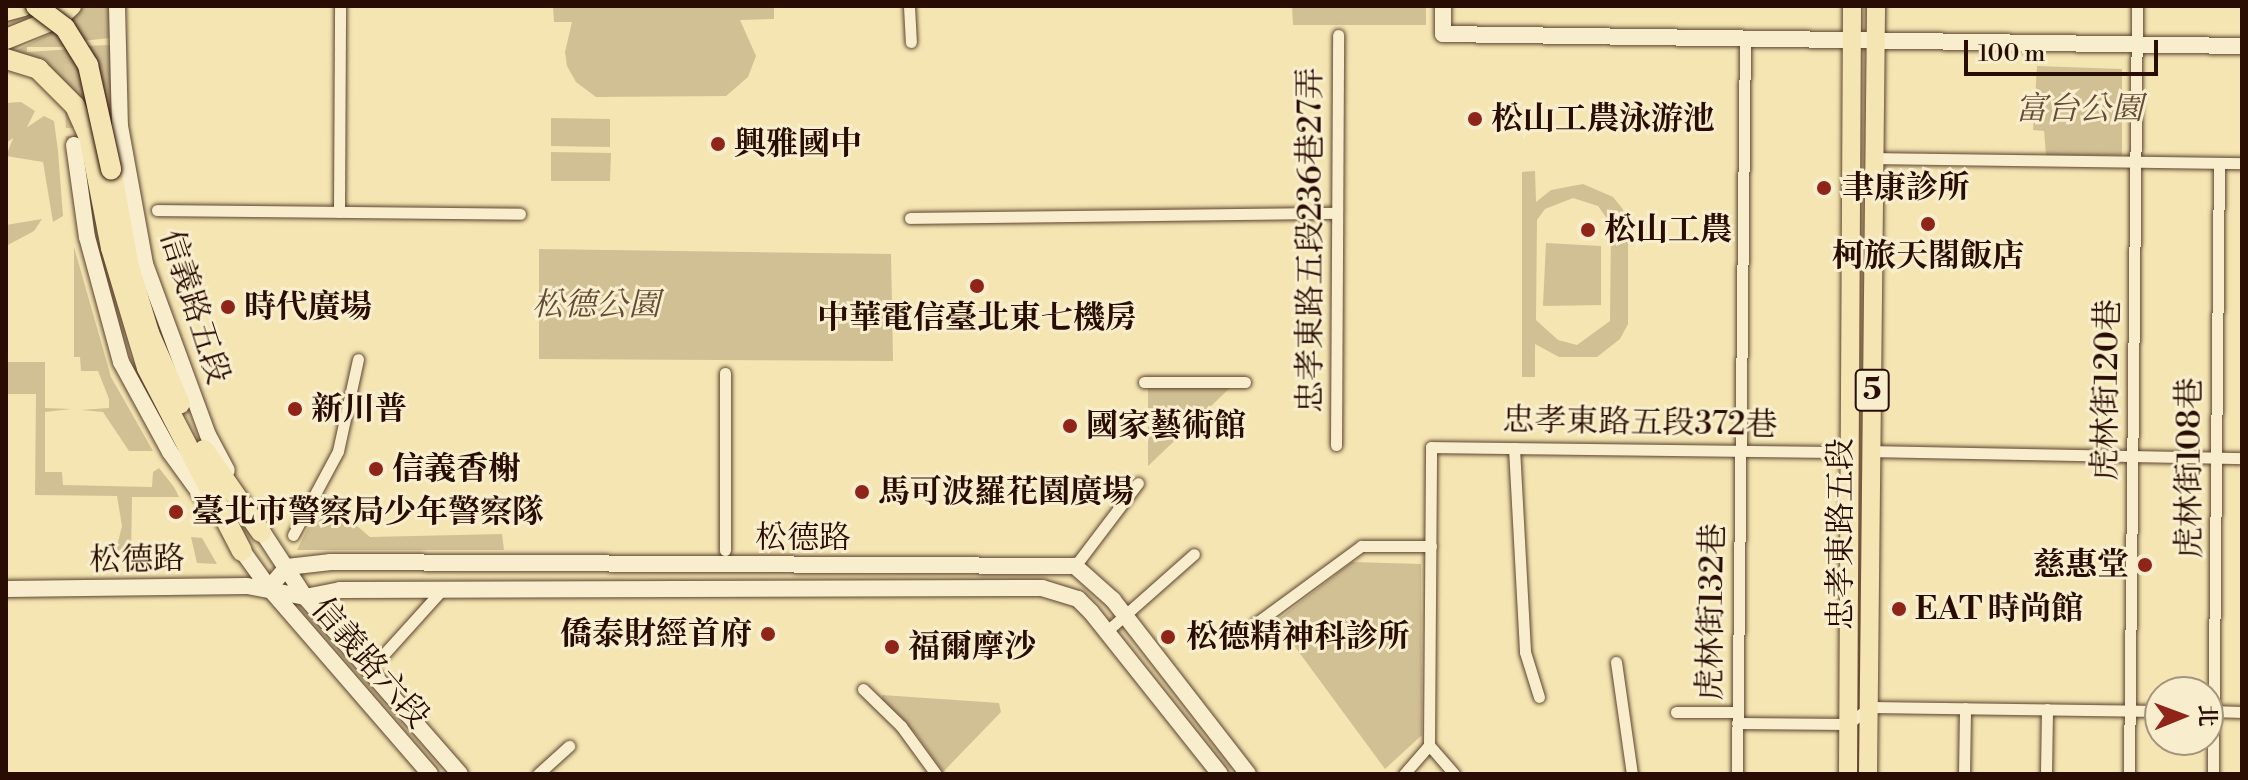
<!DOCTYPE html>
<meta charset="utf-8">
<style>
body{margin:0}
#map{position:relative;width:2248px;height:780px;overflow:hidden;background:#f4e5b2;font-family:"Libre Bodoni","Noto Serif TC",serif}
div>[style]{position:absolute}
.green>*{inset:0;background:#d1c094}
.secondary-tunnel>*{height:16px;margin-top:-8px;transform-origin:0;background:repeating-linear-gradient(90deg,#d6c498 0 16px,transparent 0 24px)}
.roads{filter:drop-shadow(0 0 2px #5c422e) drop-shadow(0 0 2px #5c422e)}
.street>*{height:11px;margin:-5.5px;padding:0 5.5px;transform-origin:5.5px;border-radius:5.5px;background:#f8eecd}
.secondary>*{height:16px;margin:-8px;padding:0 8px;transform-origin:8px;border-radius:8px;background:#f8eecd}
.primary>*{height:18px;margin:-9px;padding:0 9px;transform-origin:9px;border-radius:9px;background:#f4e5b2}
.highway>*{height:20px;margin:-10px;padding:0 10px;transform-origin:10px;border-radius:10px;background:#f4e5b2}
.bridges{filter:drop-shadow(0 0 2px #290c02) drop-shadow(0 0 2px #290c02)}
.highway-bridge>*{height:20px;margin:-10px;padding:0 10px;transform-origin:10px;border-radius:10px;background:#f4e5b2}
.dots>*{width:22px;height:22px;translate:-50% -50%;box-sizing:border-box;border:4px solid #f8eecd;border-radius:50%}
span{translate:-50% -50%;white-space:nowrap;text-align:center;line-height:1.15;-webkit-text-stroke:6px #f8eecd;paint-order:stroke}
.shield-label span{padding:2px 6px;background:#f8eecd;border:2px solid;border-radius:6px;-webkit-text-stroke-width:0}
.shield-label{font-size:30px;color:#290c02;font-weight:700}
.park-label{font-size:32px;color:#644b35;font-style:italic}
.poi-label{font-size:32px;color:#290c02;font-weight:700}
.left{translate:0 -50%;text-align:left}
.right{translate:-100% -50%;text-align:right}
.street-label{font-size:32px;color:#290c02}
.frame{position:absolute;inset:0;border:8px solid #290c02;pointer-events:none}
.north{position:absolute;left:2144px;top:676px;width:80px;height:80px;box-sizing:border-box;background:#f8eecd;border:2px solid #a5947c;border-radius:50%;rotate:89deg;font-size:22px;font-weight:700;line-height:32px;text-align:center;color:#290c02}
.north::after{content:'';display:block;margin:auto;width:28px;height:36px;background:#8f2418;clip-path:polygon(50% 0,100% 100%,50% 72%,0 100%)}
.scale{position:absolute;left:1964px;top:40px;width:194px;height:36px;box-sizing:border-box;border:4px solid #290c02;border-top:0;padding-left:10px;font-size:24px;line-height:28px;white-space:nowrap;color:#290c02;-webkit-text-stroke:6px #f8eecd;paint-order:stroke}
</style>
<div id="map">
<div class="green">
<div style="clip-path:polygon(84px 6px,111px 6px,110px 38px,82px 41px,67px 22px)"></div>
<div style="clip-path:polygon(553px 6px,774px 6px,774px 19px,740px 20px,756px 56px,748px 77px,726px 96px,596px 97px,576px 82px,567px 66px,565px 52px,572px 22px,554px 22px)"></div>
<div style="clip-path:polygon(1292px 6px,1426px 6px,1426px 25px,1293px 25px)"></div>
<div style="clip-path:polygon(57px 30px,65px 47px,27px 47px,27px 52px,73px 49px,81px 64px,95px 138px,13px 52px)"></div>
<div style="clip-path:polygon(108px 45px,111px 47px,117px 164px,85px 46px)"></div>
<div style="clip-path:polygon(2037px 66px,2122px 69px,2122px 155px,2046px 155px,2044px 131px,2033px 130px)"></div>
<div style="clip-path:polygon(21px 102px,35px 111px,26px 129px,6px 143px,6px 103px)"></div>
<div style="clip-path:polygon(44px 116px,54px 121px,58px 151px,63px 216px,53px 222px,43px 162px,6px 156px,14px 136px)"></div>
<div style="clip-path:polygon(551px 118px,610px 119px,610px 147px,551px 146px)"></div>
<div style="clip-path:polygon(551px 152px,611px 153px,610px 181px,551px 181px)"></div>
<div style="clip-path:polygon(evenodd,1535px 171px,1536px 202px,1551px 190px,1583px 184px,1613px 197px,1622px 208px,1628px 220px,1628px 324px,1620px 339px,1597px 357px,1559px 357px,1535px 344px,1535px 377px,1522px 377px,1522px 172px,1535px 171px,1573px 198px,1598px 206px,1611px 224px,1610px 321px,1577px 345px,1558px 340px,1536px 320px,1537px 220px,1545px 209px,1573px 198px)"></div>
<div style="clip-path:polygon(42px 219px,34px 231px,6px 246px,6px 225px)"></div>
<div style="clip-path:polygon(1546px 243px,1601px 246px,1601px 305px,1543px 306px)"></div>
<div style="clip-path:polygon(74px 247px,111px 377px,153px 451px,129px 451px,103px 412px,81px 410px,109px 408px,109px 399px,98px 371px,81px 371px,80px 357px,74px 357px)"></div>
<div style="clip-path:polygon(539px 249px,891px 254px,893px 361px,539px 359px)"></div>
<div style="clip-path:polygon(6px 362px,45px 362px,45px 408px,71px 409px,45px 412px,45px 472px,62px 472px,63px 485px,152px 487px,153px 472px,159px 468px,174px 487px,179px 497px,132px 497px,131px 558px,114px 558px,122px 526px,117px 496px,35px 495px,36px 394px,6px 394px)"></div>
<div style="clip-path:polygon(1232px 386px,1148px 466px,1148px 387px)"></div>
<div style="clip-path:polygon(323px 497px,370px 537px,502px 534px,504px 550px,297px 550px)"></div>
<div style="clip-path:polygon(191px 537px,202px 538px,217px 564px,197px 563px)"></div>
<div style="clip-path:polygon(1352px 562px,1421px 564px,1422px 735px,1385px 769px,1276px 621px)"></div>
<div style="clip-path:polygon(882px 695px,999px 703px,1001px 712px,943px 772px,916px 734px,882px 701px)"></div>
</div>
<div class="secondary-tunnel">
<div style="left:72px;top:40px;width:105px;rotate:88.9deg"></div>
</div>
<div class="roads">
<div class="street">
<div style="left:909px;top:6px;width:36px;rotate:87deg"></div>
<div style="left:1874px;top:158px;width:368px;rotate:0.8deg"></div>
<div style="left:157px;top:210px;width:363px;rotate:0.6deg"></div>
<div style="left:339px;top:212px;width:206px;rotate:-89.7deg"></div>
<div style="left:910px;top:218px;width:427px;rotate:-0.7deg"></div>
<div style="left:725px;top:373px;width:177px;rotate:90deg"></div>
<div style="left:1144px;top:382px;width:101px"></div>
<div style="left:1336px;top:445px;width:410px;rotate:-89.7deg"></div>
<div style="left:1514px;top:448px;width:204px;rotate:86.9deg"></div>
<div style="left:1525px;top:652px;width:47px;rotate:72.7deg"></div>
<div style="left:1872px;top:451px;width:370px;rotate:1.1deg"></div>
<div style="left:293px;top:535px;width:95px;rotate:-61.8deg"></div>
<div style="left:338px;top:451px;width:94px;rotate:-77.7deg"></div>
<div style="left:1075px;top:566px;width:104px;rotate:-52.8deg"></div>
<div style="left:1255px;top:624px;width:132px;rotate:-36.3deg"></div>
<div style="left:1361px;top:546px;width:70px"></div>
<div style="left:1107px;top:631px;width:116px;rotate:-41.5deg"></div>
<div style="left:384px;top:654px;width:85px;rotate:-47.9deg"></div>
<div style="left:1616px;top:662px;width:113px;rotate:81.9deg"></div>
<div style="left:863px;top:689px;width:53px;rotate:44.2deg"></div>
<div style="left:901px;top:726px;width:59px;rotate:53.9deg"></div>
<div style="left:2211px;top:711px;width:31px;rotate:2deg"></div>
<div style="left:1676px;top:712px;width:61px"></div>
<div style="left:1737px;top:723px;width:111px;rotate:0.5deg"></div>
<div style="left:1848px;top:724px;width:28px;rotate:-38deg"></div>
<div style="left:1870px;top:707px;width:290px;rotate:0.8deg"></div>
<div style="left:1429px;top:745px;width:298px;rotate:-89.6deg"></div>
<div style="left:1431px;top:447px;width:418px;rotate:0.7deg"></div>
<div style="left:1429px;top:745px;width:38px;rotate:49deg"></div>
<div style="left:538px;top:774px;width:42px;rotate:-42.1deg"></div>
<div style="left:1404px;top:774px;width:38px;rotate:-49deg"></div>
<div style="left:1737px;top:774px;width:735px;rotate:-89.38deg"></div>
<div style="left:1964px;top:774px;width:66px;rotate:-89.1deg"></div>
<div style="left:2046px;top:774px;width:65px;rotate:-89.1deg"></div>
<div style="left:2129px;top:774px;width:768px;rotate:-89.4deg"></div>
<div style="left:2213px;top:774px;width:611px;rotate:-89.44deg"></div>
</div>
<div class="secondary">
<div style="left:117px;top:6px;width:120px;rotate:88.6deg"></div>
<div style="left:120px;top:126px;width:140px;rotate:79.7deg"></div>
<div style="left:145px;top:264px;width:182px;rotate:69.8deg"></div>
<div style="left:208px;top:435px;width:40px;rotate:62deg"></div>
<div style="left:1443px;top:6px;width:28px;rotate:90deg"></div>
<div style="left:1443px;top:34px;width:799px;rotate:0.86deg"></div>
<div style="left:74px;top:145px;width:93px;rotate:82deg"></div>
<div style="left:87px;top:237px;width:130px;rotate:74.8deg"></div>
<div style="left:121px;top:362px;width:102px;rotate:61.4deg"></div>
<div style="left:170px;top:452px;width:77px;rotate:54deg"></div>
<div style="left:256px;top:522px;width:90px;rotate:56.8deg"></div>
<div style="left:305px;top:597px;width:235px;rotate:48.8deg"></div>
<div style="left:236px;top:542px;width:57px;rotate:54.3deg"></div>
<div style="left:269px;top:588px;width:246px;rotate:49.1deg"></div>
<div style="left:269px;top:588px;width:28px;rotate:-49deg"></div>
<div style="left:287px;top:567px;width:44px;rotate:-6.5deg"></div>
<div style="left:331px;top:562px;width:744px;rotate:0.31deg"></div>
<div style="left:1075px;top:566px;width:51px;rotate:41.8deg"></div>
<div style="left:1113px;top:600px;width:220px;rotate:52.2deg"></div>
<div style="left:6px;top:589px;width:241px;rotate:-0.7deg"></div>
<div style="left:247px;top:586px;width:59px;rotate:10.7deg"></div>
<div style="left:305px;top:597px;width:36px;rotate:-11deg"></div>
<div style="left:340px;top:590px;width:702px;rotate:-0.16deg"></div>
<div style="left:1042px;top:588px;width:38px;rotate:17deg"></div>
<div style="left:1078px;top:599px;width:18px;rotate:45deg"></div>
<div style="left:1091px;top:612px;width:207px;rotate:51.5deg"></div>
</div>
<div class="primary">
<div style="left:1848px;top:774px;width:768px;rotate:-89.7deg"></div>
<div style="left:1868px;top:774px;width:768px;rotate:-89.4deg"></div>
</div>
<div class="highway">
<div style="left:6px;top:11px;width:18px;rotate:-16deg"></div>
<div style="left:6px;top:39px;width:56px;rotate:-22deg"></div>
<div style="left:58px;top:18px;width:18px;rotate:-43deg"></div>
<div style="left:6px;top:59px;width:34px;rotate:17deg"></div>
<div style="left:38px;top:69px;width:52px;rotate:45deg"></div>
<div style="left:75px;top:106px;width:37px;rotate:66deg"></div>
<div style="left:90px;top:140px;width:110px;rotate:79deg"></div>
<div style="left:111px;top:248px;width:125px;rotate:73.3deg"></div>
<div style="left:147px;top:368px;width:206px;rotate:62.6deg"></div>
<div style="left:111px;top:169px;width:100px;rotate:79.6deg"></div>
<div style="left:129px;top:267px;width:69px;rotate:73.1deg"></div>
<div style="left:149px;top:333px;width:77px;rotate:66.4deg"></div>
<div style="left:204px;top:450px;width:100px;rotate:55.2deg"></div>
</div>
</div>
<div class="bridges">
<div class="highway-bridge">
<div style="left:36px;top:6px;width:36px;rotate:37deg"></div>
<div style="left:65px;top:28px;width:44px;rotate:58.1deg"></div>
<div style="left:88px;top:65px;width:107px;rotate:77.5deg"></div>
</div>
</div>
<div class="dots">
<div style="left:1475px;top:119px;background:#8f2418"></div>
<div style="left:718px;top:144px;background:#8f2418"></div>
<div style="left:1824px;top:188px;background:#8f2418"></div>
<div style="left:1928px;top:224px;background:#8f2418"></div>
<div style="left:1588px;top:230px;background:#8f2418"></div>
<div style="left:977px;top:286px;background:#8f2418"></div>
<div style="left:228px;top:307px;background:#8f2418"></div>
<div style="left:295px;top:409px;background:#8f2418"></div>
<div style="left:1070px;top:426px;background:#8f2418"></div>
<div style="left:376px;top:469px;background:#8f2418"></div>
<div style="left:862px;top:492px;background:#8f2418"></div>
<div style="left:176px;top:512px;background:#8f2418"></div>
<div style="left:2145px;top:565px;background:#8f2418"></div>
<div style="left:1899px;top:609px;background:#8f2418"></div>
<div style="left:768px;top:634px;background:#8f2418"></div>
<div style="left:1168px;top:637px;background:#8f2418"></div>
<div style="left:892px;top:647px;background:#8f2418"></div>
</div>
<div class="shield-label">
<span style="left:1872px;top:390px">5</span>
</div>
<div class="park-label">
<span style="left:2079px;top:109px">富台公園</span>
<span style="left:596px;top:305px">松德公園</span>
</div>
<div class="poi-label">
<span class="left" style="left:1491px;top:119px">松山工農泳游池</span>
<span class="left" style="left:734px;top:144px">興雅國中</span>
<span class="left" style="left:1842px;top:188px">聿康診所</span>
<span class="left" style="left:1604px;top:230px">松山工農</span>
<span style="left:1928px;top:256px">柯旅天閣飯店</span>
<span class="left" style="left:244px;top:307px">時代廣場</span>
<span style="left:977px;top:318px">中華電信臺北東七機房</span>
<span class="left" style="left:311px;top:409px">新川普</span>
<span class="left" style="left:1086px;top:426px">國家藝術館</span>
<span class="left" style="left:392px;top:469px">信義香榭</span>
<span class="left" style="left:878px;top:492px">馬可波羅花園廣場</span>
<span class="left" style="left:192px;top:512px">臺北市警察局少年警察隊</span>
<span class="right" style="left:2129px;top:565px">慈惠堂</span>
<span class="left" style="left:1915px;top:609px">EAT 時尚館</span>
<span class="right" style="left:752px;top:634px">僑泰財經首府</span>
<span class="left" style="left:1186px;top:637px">松德精神科診所</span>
<span class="left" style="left:908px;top:647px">福爾摩沙</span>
</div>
<div class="street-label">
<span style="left:1311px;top:240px;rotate:-90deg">忠孝東路五段236巷27弄</span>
<span style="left:194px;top:307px;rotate:72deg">信義路五段</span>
<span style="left:2107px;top:390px;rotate:-89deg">虎林街120巷</span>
<span style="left:1640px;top:423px;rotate:1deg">忠孝東路五段372巷</span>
<span style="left:2190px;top:468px;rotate:-90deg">虎林街108巷</span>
<span style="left:1841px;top:534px;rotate:-90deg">忠孝東路五段</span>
<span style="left:803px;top:538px">松德路</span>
<span style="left:137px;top:560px;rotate:-1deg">松德路</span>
<span style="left:1712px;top:612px;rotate:-89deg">虎林街132巷</span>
<span style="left:370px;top:663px;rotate:49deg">信義路六段</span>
</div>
<div class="frame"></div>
<div class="north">北</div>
<div class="scale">100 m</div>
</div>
